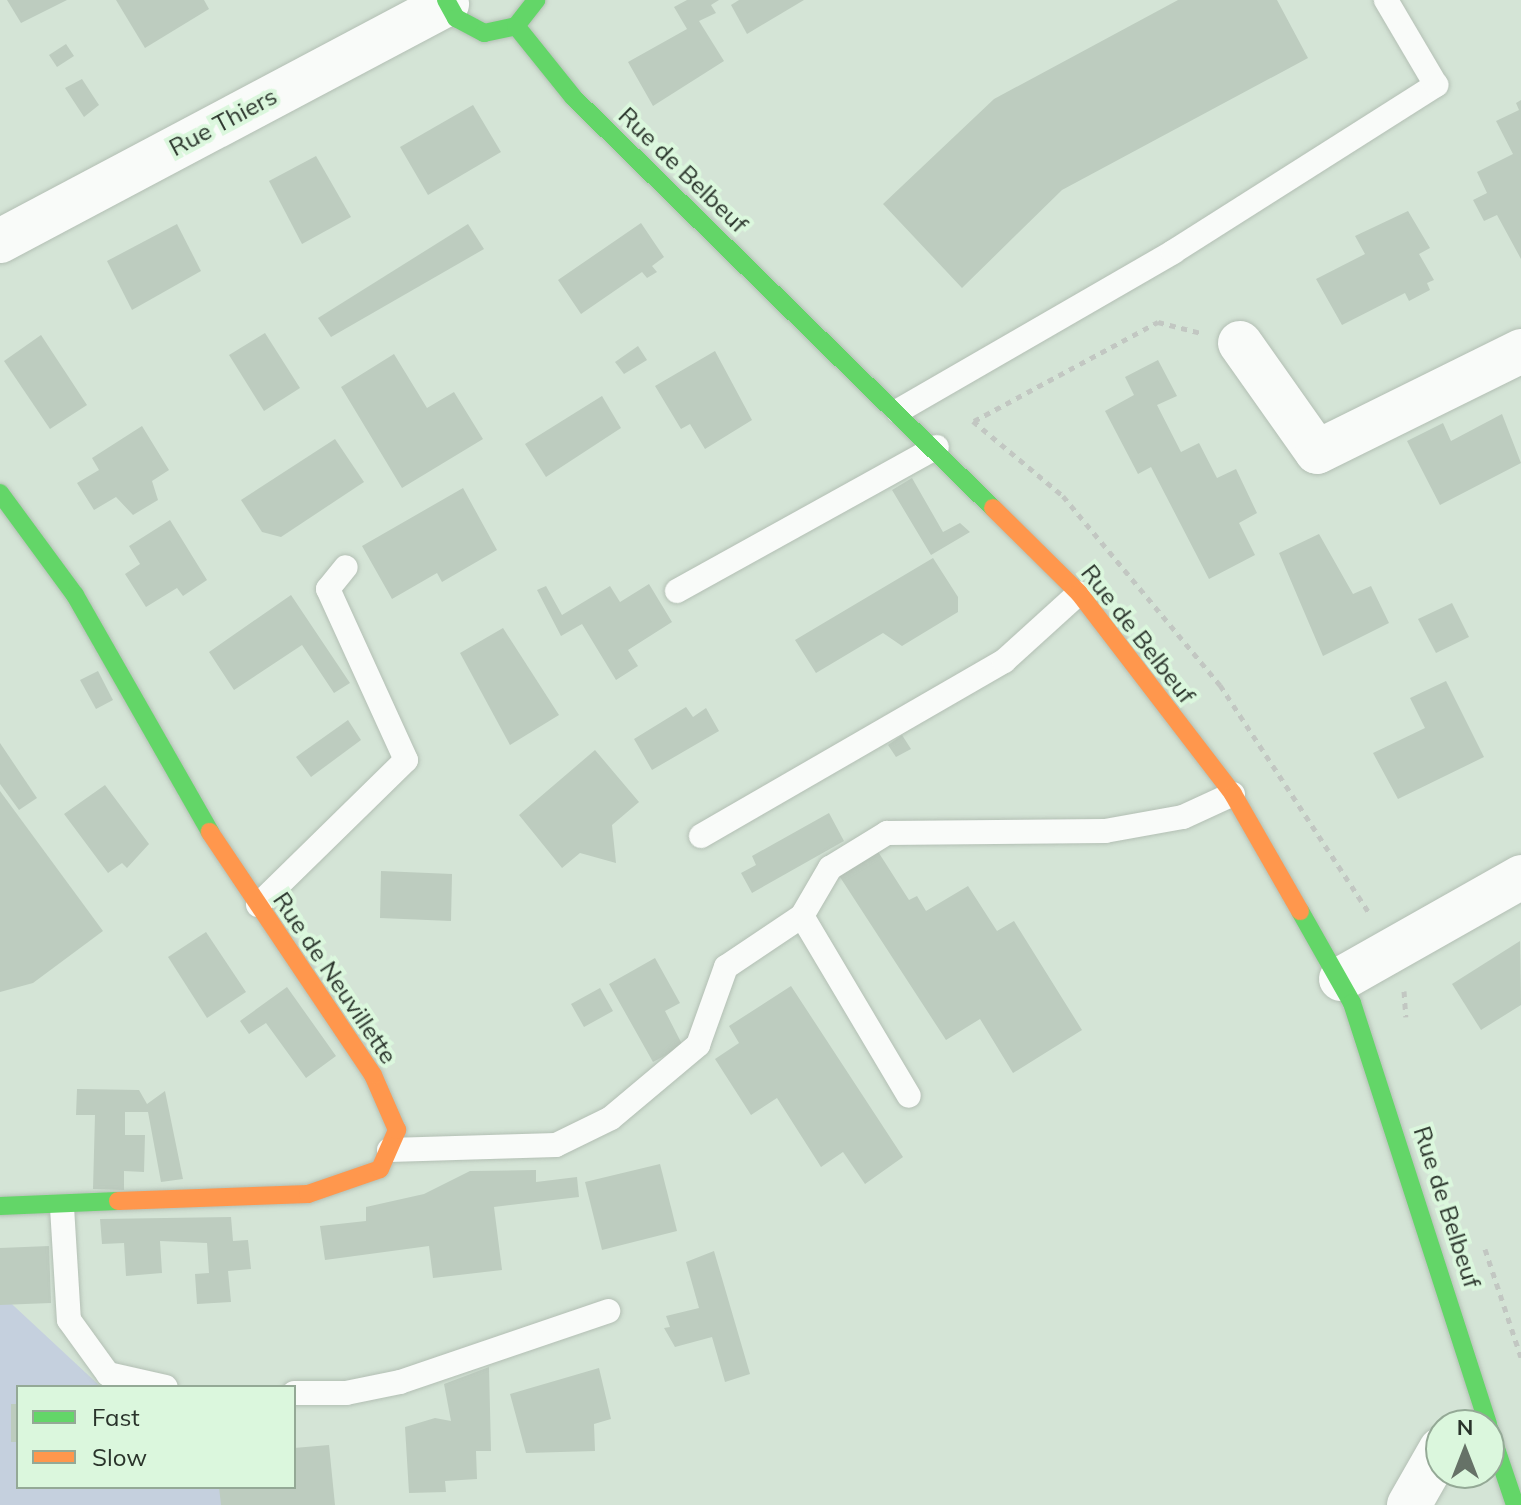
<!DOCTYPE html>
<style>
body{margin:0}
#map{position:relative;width:1521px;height:1505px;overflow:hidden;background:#d4e4d6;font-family:Mulish,sans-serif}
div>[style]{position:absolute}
.green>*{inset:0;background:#c5d0de}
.building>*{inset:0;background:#bdccbf}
.path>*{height:5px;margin-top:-2.5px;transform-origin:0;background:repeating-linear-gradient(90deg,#c2c7c2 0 6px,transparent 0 12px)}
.roads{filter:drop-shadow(0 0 2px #b3bfb4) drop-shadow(0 0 2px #b3bfb4)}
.lane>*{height:24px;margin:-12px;padding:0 12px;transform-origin:12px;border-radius:12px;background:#f9fbf9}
.street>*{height:44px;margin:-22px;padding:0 22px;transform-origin:22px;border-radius:22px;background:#f9fbf9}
.fast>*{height:18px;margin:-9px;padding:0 9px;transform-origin:9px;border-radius:9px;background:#63d668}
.slow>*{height:18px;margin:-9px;padding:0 9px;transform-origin:9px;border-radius:9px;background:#ff974d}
span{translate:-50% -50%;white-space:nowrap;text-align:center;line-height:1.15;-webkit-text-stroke:8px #dbf7dd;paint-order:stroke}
.street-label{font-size:24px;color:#2a342b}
.legend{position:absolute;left:16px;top:1385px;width:280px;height:104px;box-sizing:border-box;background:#dbf7dd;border:2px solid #94a996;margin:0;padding:10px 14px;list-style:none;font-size:24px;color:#2a342b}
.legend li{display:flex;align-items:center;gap:16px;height:40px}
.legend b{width:40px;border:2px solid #94a996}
.north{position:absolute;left:1425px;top:1409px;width:80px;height:80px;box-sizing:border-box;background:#dbf7dd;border:2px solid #94a996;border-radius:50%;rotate:0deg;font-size:22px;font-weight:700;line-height:32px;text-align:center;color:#2a342b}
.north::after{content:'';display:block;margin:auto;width:28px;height:36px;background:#667267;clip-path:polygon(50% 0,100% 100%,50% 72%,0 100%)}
</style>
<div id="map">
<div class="green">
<div style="clip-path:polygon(0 1293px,101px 1387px,18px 1387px,18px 1487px,267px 1487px,307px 1505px,0 1505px)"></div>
</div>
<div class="building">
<div style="clip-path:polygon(7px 0,67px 0,21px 23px)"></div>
<div style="clip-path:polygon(116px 0,204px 0,209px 9px,145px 48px)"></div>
<div style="clip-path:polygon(687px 0,719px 0,711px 5px,716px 13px,699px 21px,724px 61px,653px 106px,628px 62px,687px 29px,674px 7px)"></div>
<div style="clip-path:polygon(739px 0,804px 0,747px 34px,731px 5px)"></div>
<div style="clip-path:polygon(1178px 0,1277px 0,1308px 58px,1062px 190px,962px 288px,883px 204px,994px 99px)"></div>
<div style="clip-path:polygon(66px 44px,74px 56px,57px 67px,49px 55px)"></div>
<div style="clip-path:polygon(82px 79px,99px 105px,84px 117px,65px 88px)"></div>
<div style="clip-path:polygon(1521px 100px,1521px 259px,1497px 215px,1484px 221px,1473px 200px,1487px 193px,1477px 172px,1513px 154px,1496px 121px,1519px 110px,1516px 103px)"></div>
<div style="clip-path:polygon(473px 105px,501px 152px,428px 195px,400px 147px)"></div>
<div style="clip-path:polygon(316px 156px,351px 217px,302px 244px,269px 181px)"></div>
<div style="clip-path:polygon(1408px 211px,1430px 248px,1419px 254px,1434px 280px,1427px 283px,1430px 290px,1409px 301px,1405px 293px,1342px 325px,1316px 279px,1365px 254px,1355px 236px)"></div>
<div style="clip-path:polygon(641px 223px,664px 257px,652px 266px,657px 272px,647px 278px,642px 272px,581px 314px,558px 280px)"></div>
<div style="clip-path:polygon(177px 224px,201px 271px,132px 310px,107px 261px)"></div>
<div style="clip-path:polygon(468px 224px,484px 249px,331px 337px,318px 318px)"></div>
<div style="clip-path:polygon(265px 333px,300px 388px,264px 411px,229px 355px)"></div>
<div style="clip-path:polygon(41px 335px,87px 405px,50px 429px,4px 361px)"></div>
<div style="clip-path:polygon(638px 346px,647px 360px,624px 374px,615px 362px)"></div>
<div style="clip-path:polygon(715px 351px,752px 420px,705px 449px,690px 424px,681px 429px,655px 386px)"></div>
<div style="clip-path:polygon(394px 354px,427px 408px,454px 392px,483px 439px,402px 488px,341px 387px)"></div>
<div style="clip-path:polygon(1158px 360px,1177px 396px,1157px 405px,1181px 452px,1199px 443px,1217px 478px,1236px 469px,1257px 513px,1239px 523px,1255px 555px,1209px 579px,1151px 467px,1138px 474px,1105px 411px,1134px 395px,1125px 377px)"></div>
<div style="clip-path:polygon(602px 396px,621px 428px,546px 477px,525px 444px)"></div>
<div style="clip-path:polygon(1502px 414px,1521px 463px,1440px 505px,1407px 441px,1443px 423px,1451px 441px)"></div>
<div style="clip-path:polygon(142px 426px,169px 470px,152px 481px,158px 500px,133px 515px,116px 497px,94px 510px,77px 483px,99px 470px,92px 458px)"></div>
<div style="clip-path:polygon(335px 439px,364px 482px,281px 537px,262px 532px,241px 500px)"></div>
<div style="clip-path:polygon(912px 478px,943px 532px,960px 523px,970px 532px,931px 555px,892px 490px)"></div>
<div style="clip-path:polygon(463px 488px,497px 550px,442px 582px,437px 573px,392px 599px,362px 546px)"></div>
<div style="clip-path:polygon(170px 520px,207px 580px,183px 596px,177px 588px,146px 607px,125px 574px,140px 564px,129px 546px)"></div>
<div style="clip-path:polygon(1319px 534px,1353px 594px,1371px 586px,1389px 623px,1323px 656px,1279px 553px)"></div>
<div style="clip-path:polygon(933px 558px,958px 597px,958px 612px,902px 646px,883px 633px,816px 673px,795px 640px)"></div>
<div style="clip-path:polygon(649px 584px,672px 622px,628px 650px,638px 666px,616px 680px,582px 624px,561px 636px,537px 590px,546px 586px,562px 615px,610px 586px,620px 602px)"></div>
<div style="clip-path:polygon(291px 595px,350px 683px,334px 693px,302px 645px,234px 690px,209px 652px)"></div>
<div style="clip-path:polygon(1452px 603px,1469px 637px,1436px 653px,1418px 619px)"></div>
<div style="clip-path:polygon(503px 628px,559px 715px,510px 745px,460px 653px)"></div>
<div style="clip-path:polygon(98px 671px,113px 700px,96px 709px,80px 680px)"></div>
<div style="clip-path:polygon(1446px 681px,1484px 757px,1398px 799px,1373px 753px,1425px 728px,1410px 698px)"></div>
<div style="clip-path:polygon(686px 707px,693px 717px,706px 708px,719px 731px,652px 770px,634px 739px)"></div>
<div style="clip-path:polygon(348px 720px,361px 740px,311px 777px,296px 757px)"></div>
<div style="clip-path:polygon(902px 735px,911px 749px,896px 757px,888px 745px)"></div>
<div style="clip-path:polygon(0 743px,37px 798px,19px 810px,0 784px)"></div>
<div style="clip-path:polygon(595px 750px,639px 802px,612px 825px,616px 863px,580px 853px,562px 868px,519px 815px)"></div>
<div style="clip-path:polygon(105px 785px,149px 844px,127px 868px,122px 863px,108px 873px,64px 814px)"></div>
<div style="clip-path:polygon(0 791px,103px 931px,33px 983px,0 992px)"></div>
<div style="clip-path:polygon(829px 813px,844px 841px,752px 893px,741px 873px,756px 865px,752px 856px)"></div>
<div style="clip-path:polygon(877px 850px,909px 900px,917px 896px,926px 911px,968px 886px,997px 931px,1014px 921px,1082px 1030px,1013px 1073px,980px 1019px,946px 1040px,838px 874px)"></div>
<div style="clip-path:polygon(381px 871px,452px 874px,451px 921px,380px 918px)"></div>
<div style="clip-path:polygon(206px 932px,246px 992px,207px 1018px,168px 957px)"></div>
<div style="clip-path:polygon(1520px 941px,1521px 1005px,1481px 1030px,1452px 984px)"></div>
<div style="clip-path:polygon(655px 958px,680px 1003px,665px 1011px,683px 1046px,653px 1062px,609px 984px)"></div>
<div style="clip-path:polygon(791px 986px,903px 1157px,865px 1184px,843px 1152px,821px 1167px,777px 1098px,751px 1115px,715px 1059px,739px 1043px,729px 1026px)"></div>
<div style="clip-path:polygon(287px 987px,336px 1056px,306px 1078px,266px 1023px,249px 1034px,240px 1021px)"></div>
<div style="clip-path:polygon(600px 988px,613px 1011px,584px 1027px,571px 1004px)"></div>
<div style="clip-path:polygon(77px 1089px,139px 1090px,147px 1104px,165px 1091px,183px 1179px,161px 1182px,148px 1112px,125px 1112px,125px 1135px,145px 1135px,144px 1172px,124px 1171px,124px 1190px,93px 1189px,95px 1115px,76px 1115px)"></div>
<div style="clip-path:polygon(660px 1164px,677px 1231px,602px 1250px,585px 1182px)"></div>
<div style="clip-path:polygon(536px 1170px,536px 1182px,577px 1177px,579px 1197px,494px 1207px,502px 1270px,433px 1278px,429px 1246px,325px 1260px,320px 1226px,366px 1221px,366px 1207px,424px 1194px,470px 1171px)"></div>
<div style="clip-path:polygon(231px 1217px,233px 1241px,248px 1240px,251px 1269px,228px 1271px,231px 1302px,197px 1304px,195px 1274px,209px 1273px,207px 1243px,160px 1241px,162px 1273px,126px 1276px,124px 1243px,102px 1244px,100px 1219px)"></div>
<div style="clip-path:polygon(49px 1246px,51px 1303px,0 1305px,0 1248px)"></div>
<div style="clip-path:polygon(714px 1251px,750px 1374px,725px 1382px,712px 1337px,675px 1347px,664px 1328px,670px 1327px,666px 1316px,699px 1308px,686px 1262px)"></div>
<div style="clip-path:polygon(489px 1367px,491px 1451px,476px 1451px,477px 1479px,445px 1481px,446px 1492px,409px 1493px,405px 1427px,435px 1418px,451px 1421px,444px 1384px)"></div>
<div style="clip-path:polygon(599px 1368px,611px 1419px,594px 1424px,595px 1451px,526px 1453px,510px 1394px)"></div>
<div style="clip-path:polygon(11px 1404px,18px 1404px,18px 1442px,11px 1442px)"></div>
<div style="clip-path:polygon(329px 1445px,335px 1505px,221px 1505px,219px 1487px,294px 1487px,294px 1448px)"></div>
</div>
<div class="path">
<div style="left:973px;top:421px;width:117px;rotate:39.8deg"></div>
<div style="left:1063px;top:496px;width:246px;rotate:50.3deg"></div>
<div style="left:1220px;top:685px;width:272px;rotate:56.8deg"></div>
<div style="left:974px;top:421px;width:209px;rotate:-28.3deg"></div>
<div style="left:1158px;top:322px;width:44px;rotate:14.3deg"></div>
<div style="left:1404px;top:991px;width:26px;rotate:86deg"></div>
<div style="left:1485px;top:1249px;width:114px;rotate:71.6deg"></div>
</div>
<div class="roads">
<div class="lane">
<div style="left:898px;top:411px;width:318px;rotate:-30deg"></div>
<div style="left:1173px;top:252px;width:312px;rotate:-32.4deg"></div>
<div style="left:1436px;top:85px;width:99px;rotate:-120.5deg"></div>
<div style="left:677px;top:591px;width:297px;rotate:-29deg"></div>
<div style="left:701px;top:836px;width:350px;rotate:-30deg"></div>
<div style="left:1004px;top:661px;width:101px;rotate:-42.2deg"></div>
<div style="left:258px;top:905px;width:207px;rotate:-44.4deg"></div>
<div style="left:406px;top:760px;width:188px;rotate:-114.5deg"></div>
<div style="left:328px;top:589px;width:28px;rotate:-51deg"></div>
<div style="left:802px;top:916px;width:56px;rotate:-59.7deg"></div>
<div style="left:830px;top:868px;width:67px;rotate:-31.6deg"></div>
<div style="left:887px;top:833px;width:218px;rotate:-0.5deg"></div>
<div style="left:1105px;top:831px;width:79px;rotate:-10.2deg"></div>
<div style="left:1183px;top:817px;width:55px;rotate:-24.7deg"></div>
<div style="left:389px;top:1150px;width:167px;rotate:-1.7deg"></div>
<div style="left:556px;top:1145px;width:61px;rotate:-26.1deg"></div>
<div style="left:611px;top:1118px;width:114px;rotate:-40deg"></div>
<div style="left:698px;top:1045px;width:83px;rotate:-70.3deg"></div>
<div style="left:726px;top:967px;width:92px;rotate:-33.9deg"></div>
<div style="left:802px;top:916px;width:209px;rotate:59.3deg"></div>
<div style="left:62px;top:1207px;width:113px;rotate:86.5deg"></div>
<div style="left:69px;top:1320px;width:67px;rotate:54.2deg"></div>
<div style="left:108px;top:1374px;width:59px;rotate:12.6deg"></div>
<div style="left:294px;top:1393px;width:52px"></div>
<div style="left:346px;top:1393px;width:55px;rotate:-11.5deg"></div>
<div style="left:400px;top:1382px;width:220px;rotate:-18.8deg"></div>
</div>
<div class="street">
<div style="left:0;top:241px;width:506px;rotate:-27.93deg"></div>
<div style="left:1240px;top:343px;width:133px;rotate:54.8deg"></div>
<div style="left:1317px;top:452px;width:228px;rotate:-26.3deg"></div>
<div style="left:1341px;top:979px;width:207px;rotate:-29.5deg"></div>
<div style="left:1409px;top:1505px;width:64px;rotate:-60.3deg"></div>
</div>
<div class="fast">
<div style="left:446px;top:0;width:21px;rotate:61deg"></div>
<div style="left:456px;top:18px;width:32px;rotate:28deg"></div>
<div style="left:484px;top:33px;width:33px;rotate:-12deg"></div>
<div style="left:516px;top:26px;width:33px;rotate:-52deg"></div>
<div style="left:516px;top:26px;width:91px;rotate:51.2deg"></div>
<div style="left:573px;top:97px;width:588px;rotate:44.38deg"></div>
<div style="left:0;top:493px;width:127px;rotate:53.7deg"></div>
<div style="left:75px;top:595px;width:273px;rotate:60.3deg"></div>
<div style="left:1300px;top:911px;width:106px;rotate:60.5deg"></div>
<div style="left:1352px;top:1003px;width:443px;rotate:72.1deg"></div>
<div style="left:0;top:1206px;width:118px;rotate:-2.4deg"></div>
<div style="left:1489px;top:1428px;width:81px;rotate:71.3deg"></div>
</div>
<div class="slow">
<div style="left:993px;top:508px;width:121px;rotate:44.7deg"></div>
<div style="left:1079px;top:593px;width:253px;rotate:52.5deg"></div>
<div style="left:1233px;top:794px;width:135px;rotate:60.2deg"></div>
<div style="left:118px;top:1201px;width:190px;rotate:-2.1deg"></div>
<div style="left:308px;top:1194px;width:76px;rotate:-19.1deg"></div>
<div style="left:380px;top:1169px;width:43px;rotate:-66.4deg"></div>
<div style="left:397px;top:1130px;width:60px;rotate:-113.6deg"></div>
<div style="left:373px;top:1075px;width:293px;rotate:-123.9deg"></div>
</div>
</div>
<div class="street-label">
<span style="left:223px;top:122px;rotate:-28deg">Rue Thiers</span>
<span style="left:683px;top:170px;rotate:44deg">Rue de Belbeuf</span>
<span style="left:1138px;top:634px;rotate:52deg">Rue de Belbeuf</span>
<span style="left:335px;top:978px;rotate:56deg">Rue de Neuvillette</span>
<span style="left:1447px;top:1207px;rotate:72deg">Rue de Belbeuf</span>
</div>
<ul class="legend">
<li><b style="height:10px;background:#63d668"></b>Fast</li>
<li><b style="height:10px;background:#ff974d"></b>Slow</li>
</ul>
<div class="north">N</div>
</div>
